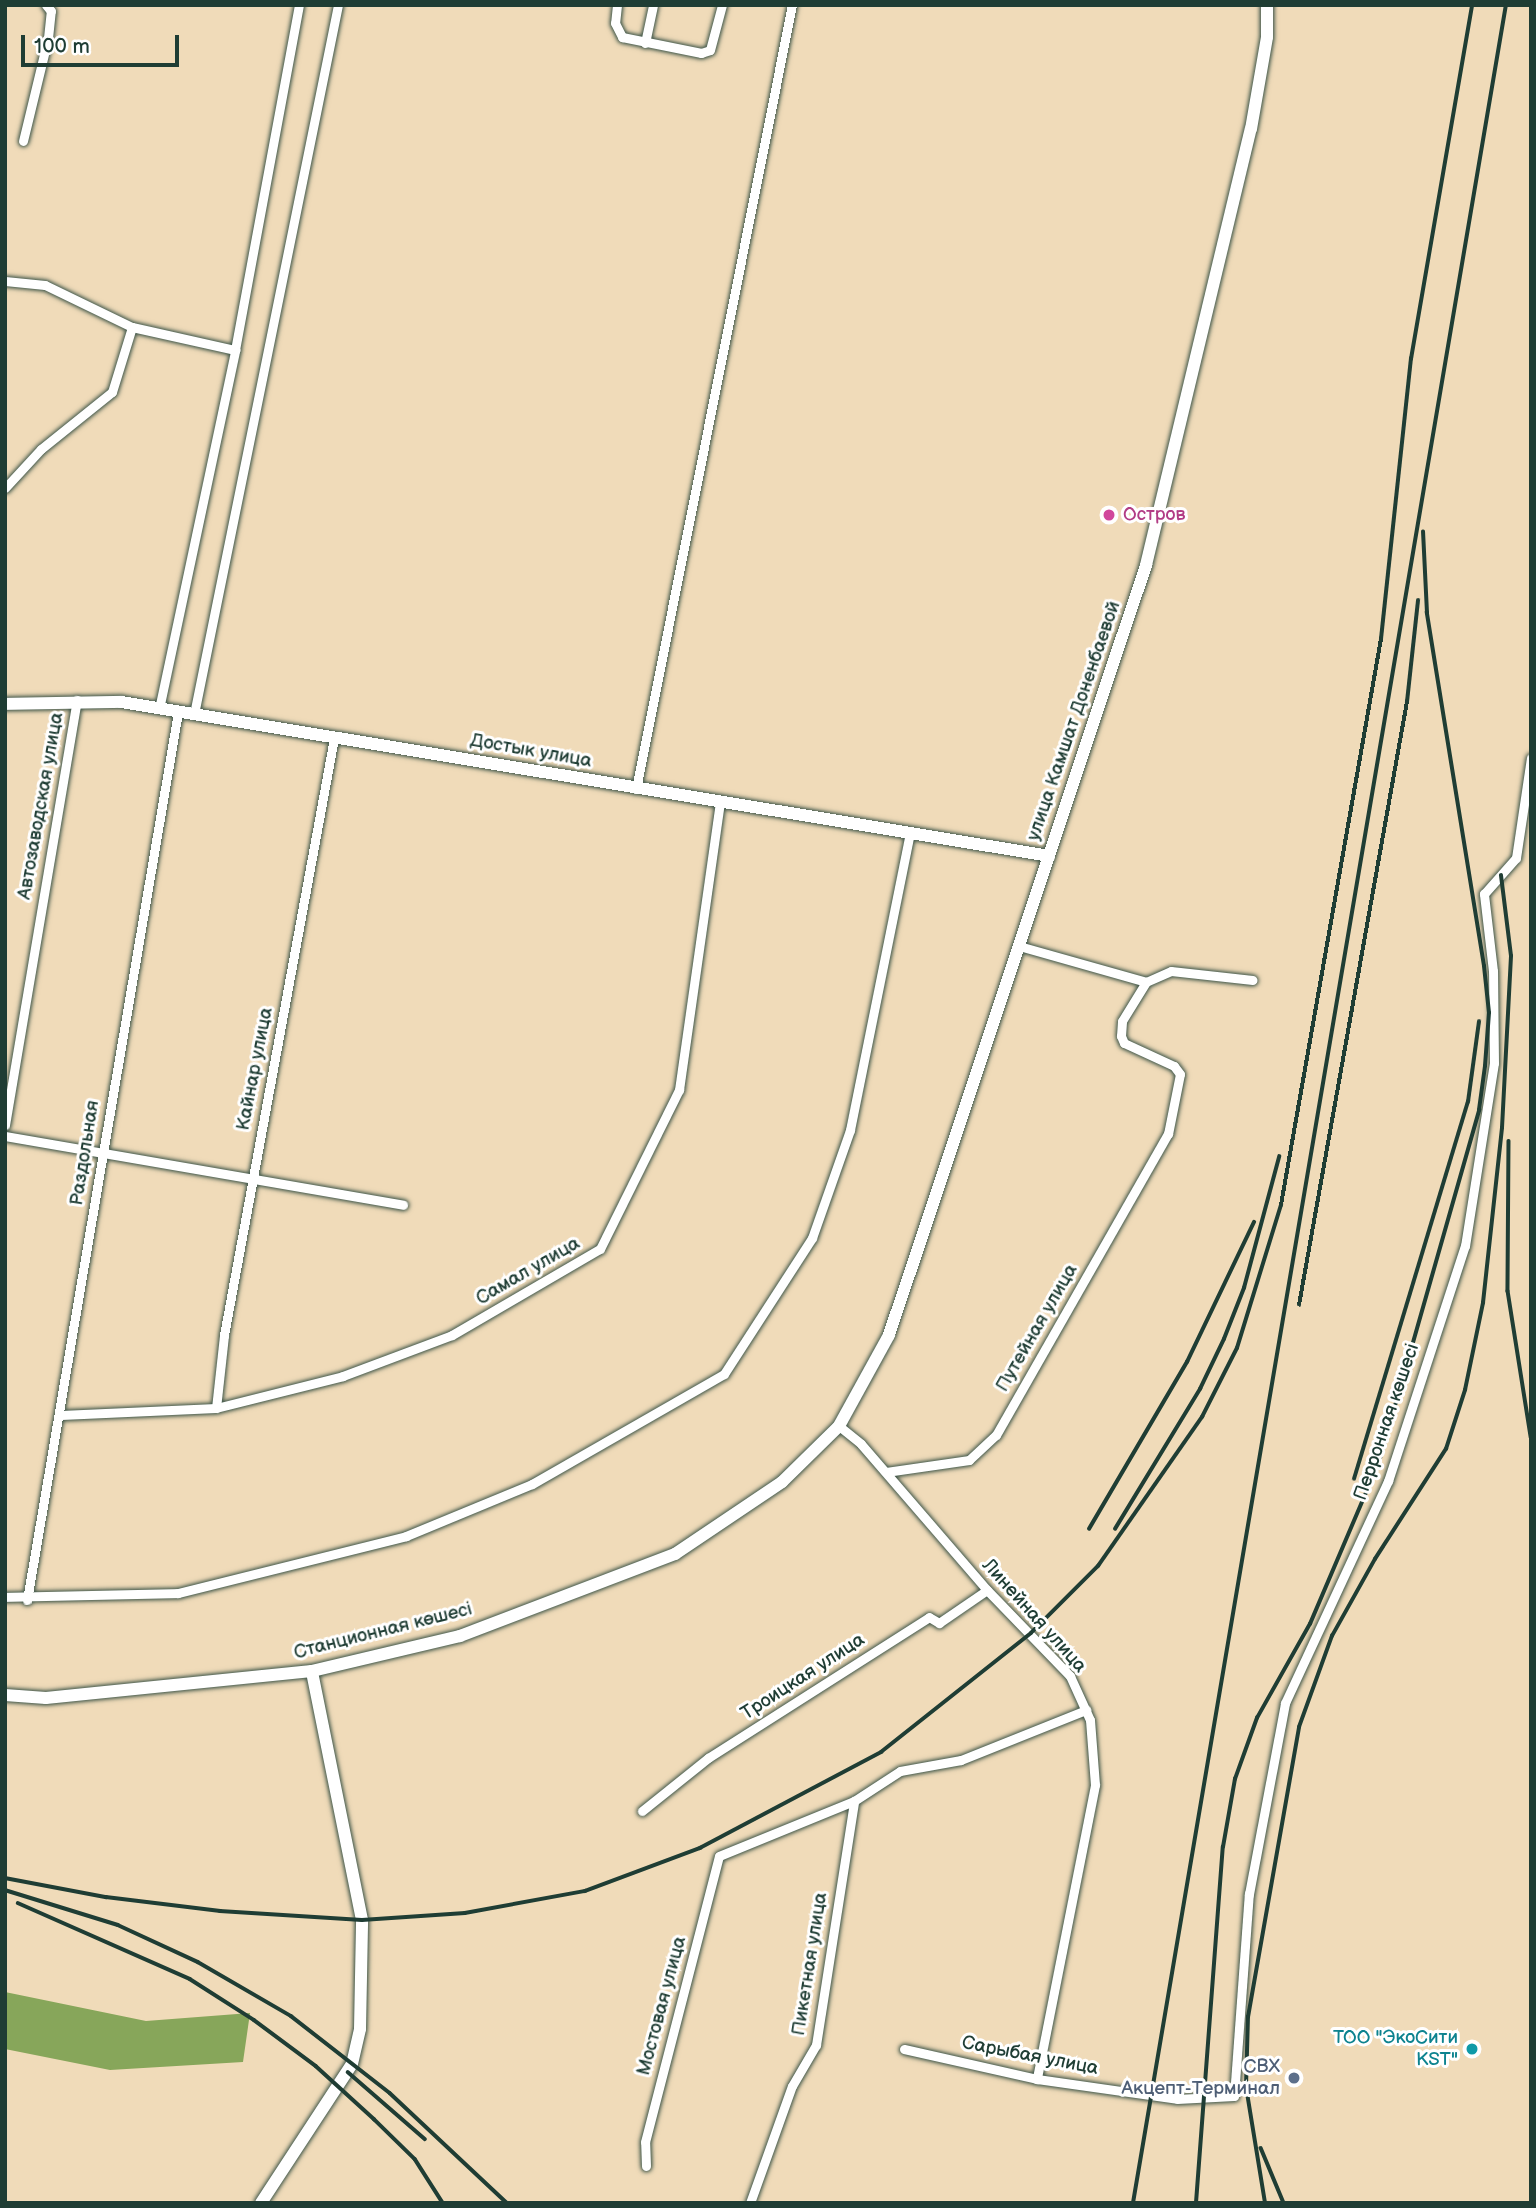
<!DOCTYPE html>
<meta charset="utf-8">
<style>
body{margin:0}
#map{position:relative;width:1536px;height:2208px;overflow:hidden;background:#f0dbb9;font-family:"Balsamiq Sans",sans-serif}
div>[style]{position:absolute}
.forest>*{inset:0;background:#87a65a}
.roads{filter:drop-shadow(0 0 2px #3e5548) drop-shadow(0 0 2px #3e5548)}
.street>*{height:9px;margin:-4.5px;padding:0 4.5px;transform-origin:4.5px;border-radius:4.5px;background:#fff}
.secondary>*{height:12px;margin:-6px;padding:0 6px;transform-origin:6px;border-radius:6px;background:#fff}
.rail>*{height:3.5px;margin:-1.75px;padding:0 1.75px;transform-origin:1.75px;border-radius:1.75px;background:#1f3d34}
.dots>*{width:19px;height:19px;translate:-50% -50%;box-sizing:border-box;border:4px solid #fff;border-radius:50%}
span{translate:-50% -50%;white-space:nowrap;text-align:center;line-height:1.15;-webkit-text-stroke:6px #fff;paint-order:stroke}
.hotel-label{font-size:19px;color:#b23c85}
.left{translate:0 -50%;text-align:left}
.street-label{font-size:19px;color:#1f3d34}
.culture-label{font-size:19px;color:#0d838f}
.right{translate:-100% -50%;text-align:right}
.service-label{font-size:19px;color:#4e5e75}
.frame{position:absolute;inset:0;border:7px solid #1f3d34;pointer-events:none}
.scale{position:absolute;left:21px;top:35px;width:158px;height:32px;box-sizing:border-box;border:4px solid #1f3d34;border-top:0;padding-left:9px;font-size:21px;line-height:24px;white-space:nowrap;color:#1f3d34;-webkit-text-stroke:5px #fff;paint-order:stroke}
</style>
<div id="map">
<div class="forest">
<div style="clip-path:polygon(5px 1992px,146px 2021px,250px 2013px,243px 2062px,110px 2070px,5px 2049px)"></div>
</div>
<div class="roads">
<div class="street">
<div style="left:617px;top:5px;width:18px;rotate:96deg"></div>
<div style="left:615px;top:23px;width:16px;rotate:63deg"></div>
<div style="left:622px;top:37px;width:81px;rotate:11.4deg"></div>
<div style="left:701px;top:53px;width:9px;rotate:-18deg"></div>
<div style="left:710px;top:50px;width:47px;rotate:-75.1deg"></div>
<div style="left:645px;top:43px;width:39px;rotate:-78deg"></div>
<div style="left:23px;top:141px;width:106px;rotate:-76.4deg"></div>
<div style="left:48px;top:38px;width:27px;rotate:-84deg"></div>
<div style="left:51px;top:11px;width:8px;rotate:-130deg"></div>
<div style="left:5px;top:281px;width:40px;rotate:5.7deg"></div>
<div style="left:45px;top:285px;width:97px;rotate:25.8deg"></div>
<div style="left:132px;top:327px;width:106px;rotate:12.6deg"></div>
<div style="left:5px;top:488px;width:53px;rotate:-47.3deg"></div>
<div style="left:41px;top:449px;width:91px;rotate:-38.8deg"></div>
<div style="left:112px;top:392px;width:68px;rotate:-72.9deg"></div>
<div style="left:159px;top:709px;width:367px;rotate:-78deg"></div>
<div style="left:235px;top:350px;width:351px;rotate:-79.5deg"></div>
<div style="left:194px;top:714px;width:723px;rotate:-78.52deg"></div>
<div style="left:636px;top:789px;width:799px;rotate:-78.75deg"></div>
<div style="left:1019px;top:946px;width:132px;rotate:15.8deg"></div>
<div style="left:1146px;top:982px;width:27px;rotate:-24deg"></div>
<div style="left:1171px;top:971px;width:82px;rotate:6.3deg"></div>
<div style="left:5px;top:1125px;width:431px;rotate:-80.4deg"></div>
<div style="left:5px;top:1136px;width:404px;rotate:9.8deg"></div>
<div style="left:216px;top:1408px;width:73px;rotate:-83.7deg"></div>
<div style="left:224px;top:1335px;width:607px;rotate:-79.56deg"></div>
<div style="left:61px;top:1415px;width:155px;rotate:-2.6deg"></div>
<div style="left:216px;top:1408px;width:131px;rotate:-14.1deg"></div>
<div style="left:343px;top:1376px;width:116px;rotate:-20.6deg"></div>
<div style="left:452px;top:1335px;width:171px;rotate:-30.2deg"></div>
<div style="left:600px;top:1249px;width:178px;rotate:-63.6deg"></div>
<div style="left:679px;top:1090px;width:292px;rotate:-81.9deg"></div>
<div style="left:839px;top:1426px;width:28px;rotate:39deg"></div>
<div style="left:861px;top:1444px;width:193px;rotate:49.2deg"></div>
<div style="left:987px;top:1590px;width:120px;rotate:46deg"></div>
<div style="left:1070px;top:1676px;width:48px;rotate:65.6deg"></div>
<div style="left:1090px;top:1720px;width:65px;rotate:85.6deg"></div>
<div style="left:1095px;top:1785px;width:300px;rotate:101.2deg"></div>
<div style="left:886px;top:1472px;width:84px;rotate:-8.2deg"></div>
<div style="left:969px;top:1460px;width:37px;rotate:-43deg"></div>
<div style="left:996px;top:1435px;width:347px;rotate:-60.3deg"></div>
<div style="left:1168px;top:1134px;width:61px;rotate:-78.7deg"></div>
<div style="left:1180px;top:1074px;width:10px;rotate:-127deg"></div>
<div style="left:1174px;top:1066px;width:55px;rotate:-155.3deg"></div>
<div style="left:1124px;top:1043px;width:8px;rotate:-113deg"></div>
<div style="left:1121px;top:1036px;width:15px;rotate:-86deg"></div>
<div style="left:1122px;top:1021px;width:46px;rotate:-58.4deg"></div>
<div style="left:5px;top:1597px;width:173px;rotate:-1.3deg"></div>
<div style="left:178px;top:1593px;width:235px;rotate:-14deg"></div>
<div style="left:406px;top:1536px;width:136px;rotate:-22.4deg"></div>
<div style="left:532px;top:1484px;width:221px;rotate:-29.8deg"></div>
<div style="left:724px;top:1374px;width:162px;rotate:-57.1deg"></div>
<div style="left:812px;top:1238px;width:114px;rotate:-70.6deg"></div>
<div style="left:850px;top:1130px;width:303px;rotate:-78.6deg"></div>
<div style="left:27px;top:1600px;width:901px;rotate:-80.35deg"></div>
<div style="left:642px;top:1811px;width:85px;rotate:-38.8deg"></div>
<div style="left:708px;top:1758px;width:262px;rotate:-32.5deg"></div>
<div style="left:929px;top:1617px;width:12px;rotate:31deg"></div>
<div style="left:939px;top:1623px;width:58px;rotate:-34.5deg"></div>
<div style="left:904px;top:2049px;width:136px;rotate:12.7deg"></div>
<div style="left:1037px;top:2079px;width:141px;rotate:8.1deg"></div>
<div style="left:1177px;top:2099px;width:57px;rotate:-3deg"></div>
<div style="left:1234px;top:2096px;width:203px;rotate:-85.8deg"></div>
<div style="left:1249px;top:1894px;width:194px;rotate:-79.3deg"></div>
<div style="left:1285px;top:1703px;width:245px;rotate:-65.1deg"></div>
<div style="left:1388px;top:1481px;width:247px;rotate:-71.9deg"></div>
<div style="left:1465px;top:1246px;width:185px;rotate:-81deg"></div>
<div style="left:1494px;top:1063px;width:92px;rotate:-90.6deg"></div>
<div style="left:1493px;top:971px;width:78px;rotate:-96.7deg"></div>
<div style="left:1484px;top:894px;width:48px;rotate:-48.4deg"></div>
<div style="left:1516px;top:858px;width:101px;rotate:-81.5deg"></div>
<div style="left:646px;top:2166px;width:24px;rotate:-92deg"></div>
<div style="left:645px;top:2142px;width:295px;rotate:-75.5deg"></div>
<div style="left:719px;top:1856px;width:146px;rotate:-22.2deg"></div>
<div style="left:854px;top:1801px;width:55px;rotate:-33.1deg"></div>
<div style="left:900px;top:1771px;width:62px;rotate:-10.2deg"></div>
<div style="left:961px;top:1760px;width:135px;rotate:-21.8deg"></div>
<div style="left:750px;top:2203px;width:124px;rotate:-70.3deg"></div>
<div style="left:792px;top:2086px;width:48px;rotate:-59.7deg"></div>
<div style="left:816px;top:2045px;width:247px;rotate:-81.1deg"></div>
</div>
<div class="secondary">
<div style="left:5px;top:704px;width:116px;rotate:-1deg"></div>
<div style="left:121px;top:702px;width:941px;rotate:9.42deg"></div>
<div style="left:5px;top:1695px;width:41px;rotate:4.2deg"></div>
<div style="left:46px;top:1698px;width:267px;rotate:-5.8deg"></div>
<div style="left:312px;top:1671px;width:152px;rotate:-13.3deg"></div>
<div style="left:460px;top:1636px;width:230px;rotate:-20.9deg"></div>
<div style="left:675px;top:1554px;width:129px;rotate:-33.9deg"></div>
<div style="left:782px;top:1482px;width:80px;rotate:-44.5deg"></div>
<div style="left:839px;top:1426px;width:104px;rotate:-61.2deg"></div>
<div style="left:889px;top:1335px;width:812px;rotate:-71.54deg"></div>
<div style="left:1146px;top:565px;width:448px;rotate:-76.5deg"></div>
<div style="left:1251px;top:129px;width:93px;rotate:-80.1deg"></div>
<div style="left:1267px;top:37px;width:32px;rotate:-90deg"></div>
<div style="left:261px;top:2203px;width:166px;rotate:-56.8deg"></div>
<div style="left:352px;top:2064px;width:36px;rotate:-77deg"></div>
<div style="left:360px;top:2029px;width:109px;rotate:-88.9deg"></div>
<div style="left:362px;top:1920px;width:254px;rotate:-101.4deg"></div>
</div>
</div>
<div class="rail">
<div style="left:1509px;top:1141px;width:150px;rotate:90.4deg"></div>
<div style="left:1508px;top:1291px;width:148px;rotate:81deg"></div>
<div style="left:1299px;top:1305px;width:613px;rotate:-79.85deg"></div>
<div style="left:1407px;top:702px;width:102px;rotate:-83.8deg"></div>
<div style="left:1354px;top:1479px;width:394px;rotate:-73.2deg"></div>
<div style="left:1468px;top:1102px;width:81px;rotate:-82.2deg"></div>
<div style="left:1089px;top:1529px;width:194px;rotate:-59.6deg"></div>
<div style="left:1187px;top:1362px;width:155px;rotate:-64.4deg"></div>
<div style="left:1115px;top:1529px;width:164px;rotate:-58.7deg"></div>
<div style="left:1200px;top:1389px;width:55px;rotate:-64.4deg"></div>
<div style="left:1224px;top:1339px;width:55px;rotate:-68.6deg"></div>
<div style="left:1244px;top:1288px;width:136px;rotate:-75deg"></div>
<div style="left:5px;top:1878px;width:103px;rotate:10.7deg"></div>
<div style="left:106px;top:1897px;width:115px;rotate:7deg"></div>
<div style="left:220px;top:1911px;width:142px;rotate:3.6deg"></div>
<div style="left:362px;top:1920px;width:103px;rotate:-3.9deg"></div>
<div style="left:465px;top:1913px;width:122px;rotate:-10.4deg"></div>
<div style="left:585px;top:1891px;width:123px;rotate:-20.5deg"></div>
<div style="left:700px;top:1848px;width:205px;rotate:-27.9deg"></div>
<div style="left:881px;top:1752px;width:191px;rotate:-38.4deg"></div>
<div style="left:1031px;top:1633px;width:95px;rotate:-45deg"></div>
<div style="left:1098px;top:1566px;width:182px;rotate:-55.1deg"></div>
<div style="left:1202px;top:1417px;width:77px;rotate:-63.1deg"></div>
<div style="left:1237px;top:1348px;width:150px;rotate:-72.9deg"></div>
<div style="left:1281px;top:1205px;width:575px;rotate:-79.98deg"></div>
<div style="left:1381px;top:639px;width:282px;rotate:-83.9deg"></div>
<div style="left:1411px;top:359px;width:359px;rotate:-80.2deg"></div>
<div style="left:5px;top:1890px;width:118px;rotate:17.2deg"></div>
<div style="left:118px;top:1925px;width:88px;rotate:24.8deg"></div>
<div style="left:198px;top:1962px;width:108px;rotate:30.1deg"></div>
<div style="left:291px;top:2016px;width:125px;rotate:37.9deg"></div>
<div style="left:390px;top:2093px;width:161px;rotate:43.2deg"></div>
<div style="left:18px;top:1903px;width:188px;rotate:23.8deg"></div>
<div style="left:190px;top:1979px;width:76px;rotate:32.6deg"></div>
<div style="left:254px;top:2020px;width:77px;rotate:36.6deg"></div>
<div style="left:316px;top:2066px;width:79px;rotate:42.4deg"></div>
<div style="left:374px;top:2119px;width:57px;rotate:44.3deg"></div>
<div style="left:415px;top:2159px;width:52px;rotate:57.5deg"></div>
<div style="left:348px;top:2072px;width:102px;rotate:41deg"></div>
<div style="left:1261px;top:2148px;width:60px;rotate:67.3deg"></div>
<div style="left:1133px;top:2203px;width:2229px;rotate:-80.37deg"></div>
<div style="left:1196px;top:2203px;width:357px;rotate:-85.7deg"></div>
<div style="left:1223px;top:1847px;width:69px;rotate:-80deg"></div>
<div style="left:1235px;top:1779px;width:65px;rotate:-70.2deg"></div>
<div style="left:1257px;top:1718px;width:108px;rotate:-60.6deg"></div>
<div style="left:1310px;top:1624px;width:176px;rotate:-66.9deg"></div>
<div style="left:1379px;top:1462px;width:366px;rotate:-74.1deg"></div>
<div style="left:1479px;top:1110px;width:44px;rotate:-82.2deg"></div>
<div style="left:1485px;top:1066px;width:53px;rotate:-85.7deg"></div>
<div style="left:1489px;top:1013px;width:47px;rotate:-96.1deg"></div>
<div style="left:1484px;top:966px;width:358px;rotate:-99.2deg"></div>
<div style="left:1427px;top:613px;width:81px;rotate:-92.8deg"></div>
<div style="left:1265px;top:2203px;width:118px;rotate:-99.3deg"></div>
<div style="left:1246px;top:2087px;width:70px;rotate:-88.4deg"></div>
<div style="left:1248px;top:2017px;width:294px;rotate:-80deg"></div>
<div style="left:1299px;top:1727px;width:97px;rotate:-70.1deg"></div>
<div style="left:1332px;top:1636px;width:88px;rotate:-60.8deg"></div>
<div style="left:1375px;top:1559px;width:131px;rotate:-57.2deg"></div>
<div style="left:1446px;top:1449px;width:62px;rotate:-72.1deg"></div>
<div style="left:1465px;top:1390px;width:89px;rotate:-78.3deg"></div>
<div style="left:1483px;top:1303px;width:176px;rotate:-83.8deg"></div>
<div style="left:1502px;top:1128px;width:172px;rotate:-87deg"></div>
<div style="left:1511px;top:956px;width:81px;rotate:-97.1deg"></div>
</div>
<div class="dots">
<div style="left:1109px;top:515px;background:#d1479c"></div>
<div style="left:1472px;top:2049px;background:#0f9aa8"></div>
<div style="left:1294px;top:2078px;background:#5c6f8a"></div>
</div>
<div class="hotel-label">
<span class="left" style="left:1123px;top:515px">Остров</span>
</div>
<div class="street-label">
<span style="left:1074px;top:721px;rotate:-71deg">улица Камшат Доненбаевой</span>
<span style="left:531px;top:751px;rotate:10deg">Достык улица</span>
<span style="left:41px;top:806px;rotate:-80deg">Автозаводская улица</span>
<span style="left:255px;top:1069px;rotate:-79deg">Кайнар улица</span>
<span style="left:85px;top:1153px;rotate:-81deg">Раздольная</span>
<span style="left:528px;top:1271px;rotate:-30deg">Самал улица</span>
<span style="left:1037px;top:1328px;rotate:-60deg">Путейная улица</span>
<span style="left:1387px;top:1422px;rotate:-71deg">Перронная көшесі</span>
<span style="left:1034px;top:1616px;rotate:48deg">Линейная улица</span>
<span style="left:383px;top:1631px;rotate:-14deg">Станционная көшесі</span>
<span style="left:803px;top:1677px;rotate:-33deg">Троицкая улица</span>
<span style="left:810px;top:1964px;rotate:-81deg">Пикетная улица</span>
<span style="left:662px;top:2006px;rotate:-75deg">Мостовая улица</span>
<span style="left:1030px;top:2056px;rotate:11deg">Сарыбая улица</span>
</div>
<div class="culture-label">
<span class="right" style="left:1458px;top:2049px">ТОО "ЭкоСити<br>KST"</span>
</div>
<div class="service-label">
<span class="right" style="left:1280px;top:2078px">СВХ<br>Акцепт-Терминал</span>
</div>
<div class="frame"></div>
<div class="scale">100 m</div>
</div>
